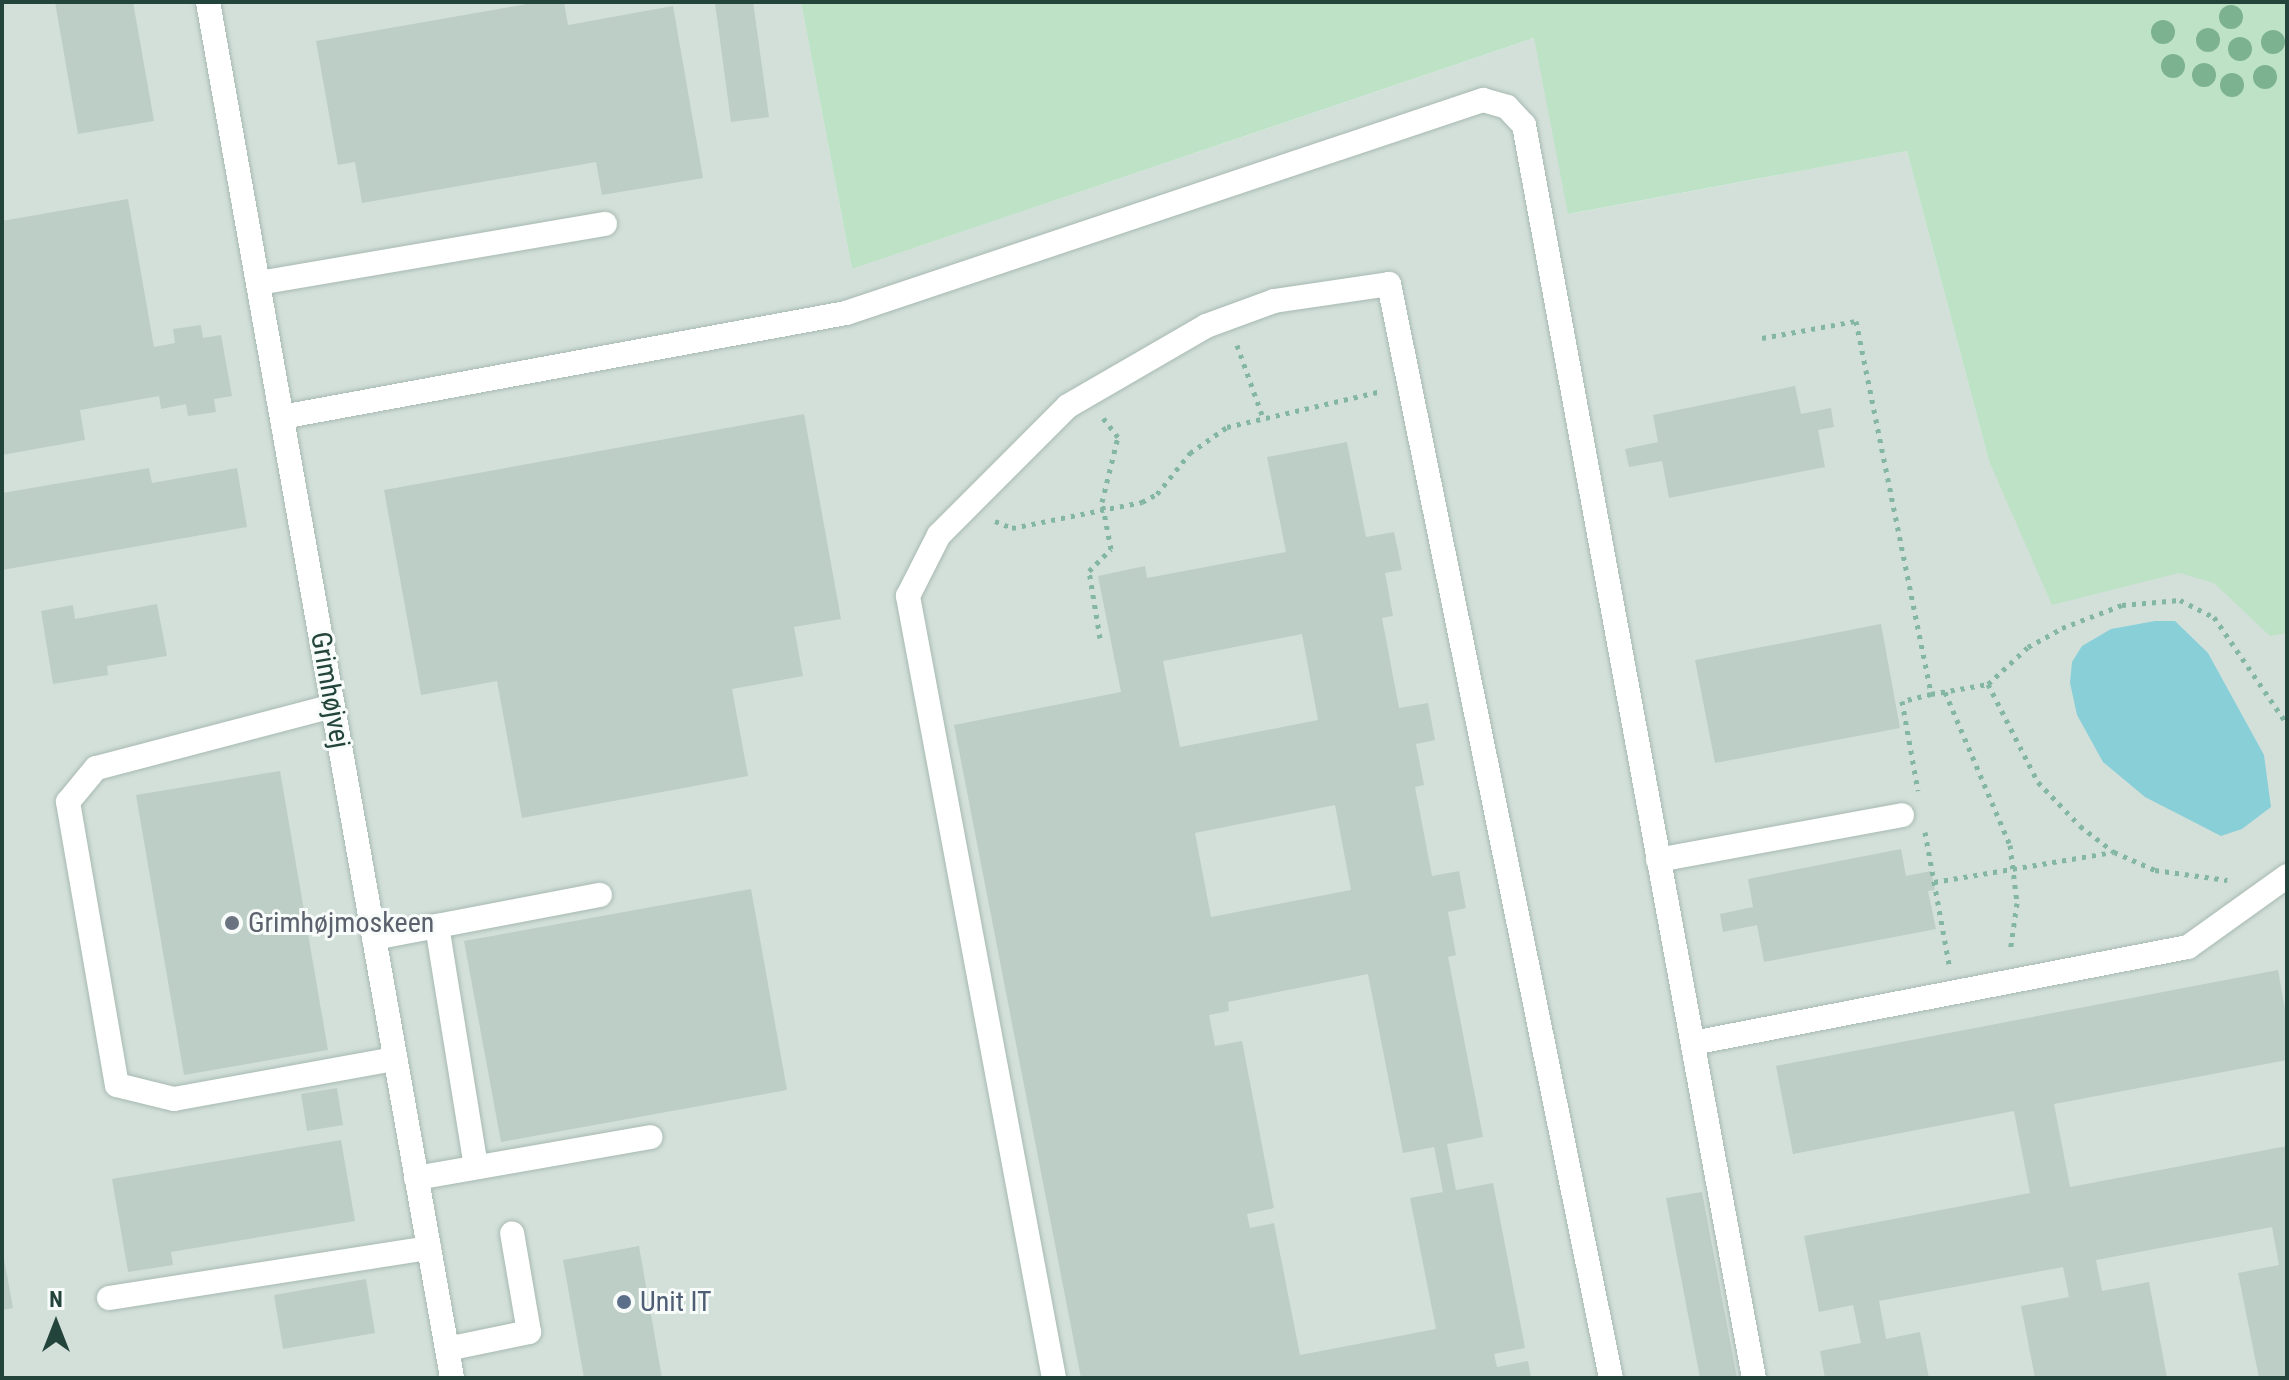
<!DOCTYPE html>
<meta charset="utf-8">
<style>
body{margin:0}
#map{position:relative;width:2289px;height:1380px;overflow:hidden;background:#e5f0eb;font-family:"Roboto Condensed",sans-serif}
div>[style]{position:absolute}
.built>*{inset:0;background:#d3e0da}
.green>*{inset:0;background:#bde2c6}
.water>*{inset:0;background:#89cfd8}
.building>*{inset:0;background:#bdcec6}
.path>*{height:5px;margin-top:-2.5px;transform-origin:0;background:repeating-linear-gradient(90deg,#83b6a4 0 4px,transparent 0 10px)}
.roads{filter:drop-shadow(0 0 2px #a7b9b2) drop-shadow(0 0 2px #a7b9b2)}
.minor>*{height:24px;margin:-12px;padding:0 12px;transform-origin:12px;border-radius:12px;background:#fff}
.trees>*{width:24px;height:24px;margin:-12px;border-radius:50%;background:#7db291}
.dots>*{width:22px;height:22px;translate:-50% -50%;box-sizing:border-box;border:4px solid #f7fbf9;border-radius:50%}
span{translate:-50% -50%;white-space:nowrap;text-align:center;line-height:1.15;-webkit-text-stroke:6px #f7fbf9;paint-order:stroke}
.street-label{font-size:28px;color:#22443a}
.worship-label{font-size:28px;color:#5b616d}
.left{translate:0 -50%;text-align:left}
.service-label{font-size:28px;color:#4e5e75}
.frame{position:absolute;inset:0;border:4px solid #22443a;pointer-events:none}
.north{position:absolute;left:16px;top:1284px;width:80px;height:80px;-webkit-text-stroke:6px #f7fbf9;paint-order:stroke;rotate:0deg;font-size:22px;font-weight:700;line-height:32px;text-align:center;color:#22443a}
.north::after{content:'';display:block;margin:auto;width:28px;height:36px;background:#22443a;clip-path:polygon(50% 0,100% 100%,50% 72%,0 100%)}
</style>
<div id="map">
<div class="built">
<div style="clip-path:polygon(2px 2px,801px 2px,852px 269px,1535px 38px,1569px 214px,1907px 151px,1989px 461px,2287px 387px,2287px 1378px,2px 1378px)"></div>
</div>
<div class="green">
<div style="clip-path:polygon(801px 2px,2287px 2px,2287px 633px,2270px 636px,2214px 583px,2179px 573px,2052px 605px,1989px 461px,1907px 151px,1568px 214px,1534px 38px,852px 269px)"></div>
</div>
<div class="water">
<div style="clip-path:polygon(2155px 621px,2175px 621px,2208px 653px,2264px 755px,2271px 807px,2242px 829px,2221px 836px,2145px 797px,2103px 762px,2077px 715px,2070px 683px,2072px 662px,2082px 646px,2111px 629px)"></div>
</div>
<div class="building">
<div style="clip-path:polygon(55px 2px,133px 2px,154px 121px,78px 134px)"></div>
<div style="clip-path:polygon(538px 2px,564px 2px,568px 25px,673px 6px,703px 178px,602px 195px,596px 162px,362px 203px,355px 162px,338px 165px,316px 41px)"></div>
<div style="clip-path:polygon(753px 2px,769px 117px,731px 122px,715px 3px)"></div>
<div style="clip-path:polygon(128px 199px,154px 347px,175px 343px,173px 329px,201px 325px,203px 338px,221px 335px,232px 396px,214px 399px,216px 412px,188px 416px,186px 404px,161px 409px,159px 396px,80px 410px,85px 440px,2px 455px,2px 221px)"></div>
<div style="clip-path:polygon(1795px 386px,1801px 414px,1831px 408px,1834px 427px,1818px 430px,1825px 467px,1669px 498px,1662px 461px,1629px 467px,1625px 449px,1658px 442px,1653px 415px)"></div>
<div style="clip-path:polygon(804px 414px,841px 619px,794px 627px,803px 676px,732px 689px,748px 776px,522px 818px,497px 681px,421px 695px,384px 490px)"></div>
<div style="clip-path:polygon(evenodd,1347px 442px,1366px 537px,1394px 532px,1402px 570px,1385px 573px,1393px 616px,1382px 618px,1399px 708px,1428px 703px,1435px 740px,1416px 744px,1424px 785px,1415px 787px,1432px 876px,1459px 871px,1466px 908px,1448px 912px,1456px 955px,1448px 957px,1483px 1137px,1447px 1144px,1456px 1190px,1493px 1183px,1525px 1348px,1494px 1354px,1497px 1367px,1528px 1361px,1531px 1378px,1081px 1378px,954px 725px,1121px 692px,1098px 576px,1145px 566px,1147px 578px,1286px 552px,1267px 457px,1347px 442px,1302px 634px,1318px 720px,1180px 747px,1163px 661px,1302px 634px,1347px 442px,1335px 805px,1351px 890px,1211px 917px,1195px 833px,1335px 805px,1347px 442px,1368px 974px,1403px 1153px,1434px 1147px,1443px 1192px,1410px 1198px,1436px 1329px,1300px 1355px,1274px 1223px,1250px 1228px,1247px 1214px,1274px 1208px,1242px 1041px,1215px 1046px,1209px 1015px,1229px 1011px,1228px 1002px,1368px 974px)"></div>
<div style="clip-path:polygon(149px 468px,152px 483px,237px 468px,247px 527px,2px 570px,2px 493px)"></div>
<div style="clip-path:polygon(157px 604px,167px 656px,107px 666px,108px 675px,53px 684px,41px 611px,73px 605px,75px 619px)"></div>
<div style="clip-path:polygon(1881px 624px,1900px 728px,1715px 763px,1695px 660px)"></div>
<div style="clip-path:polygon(280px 771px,328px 1050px,184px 1075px,136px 795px)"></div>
<div style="clip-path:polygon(1901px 849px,1906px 876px,1931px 871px,1935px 890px,1928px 891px,1936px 929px,1764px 962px,1757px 925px,1723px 932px,1720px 914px,1753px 907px,1748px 879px)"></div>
<div style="clip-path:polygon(751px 889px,787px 1090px,501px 1142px,464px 941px)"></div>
<div style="clip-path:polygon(2278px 970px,2287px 1020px,2287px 1060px,2054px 1104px,2070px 1187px,2287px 1146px,2287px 1378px,2259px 1378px,2238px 1273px,2279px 1265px,2272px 1227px,2096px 1260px,2102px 1291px,2149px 1282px,2167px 1378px,2035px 1378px,2021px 1306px,2069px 1297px,2063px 1267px,1879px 1301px,1886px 1339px,1920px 1332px,1929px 1378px,1825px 1378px,1820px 1351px,1861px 1343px,1853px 1305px,1819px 1312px,1804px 1236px,2030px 1193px,2014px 1111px,1793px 1154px,1776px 1066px)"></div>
<div style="clip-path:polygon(337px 1088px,343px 1125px,307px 1131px,301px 1094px)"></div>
<div style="clip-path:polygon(341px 1140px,355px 1221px,171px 1252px,173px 1265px,128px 1272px,112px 1179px)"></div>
<div style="clip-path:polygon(1702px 1192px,1737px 1378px,1700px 1378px,1666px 1198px)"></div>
<div style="clip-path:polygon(639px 1246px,662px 1378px,584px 1378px,563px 1260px)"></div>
<div style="clip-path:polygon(2px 1248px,13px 1308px,2px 1310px)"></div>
<div style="clip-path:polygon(366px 1279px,375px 1333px,283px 1349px,274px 1295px)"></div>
</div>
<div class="path">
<div style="left:1762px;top:338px;width:96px;rotate:-10.3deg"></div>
<div style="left:1856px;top:321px;width:380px;rotate:78.6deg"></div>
<div style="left:1931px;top:694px;width:30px;rotate:166deg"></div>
<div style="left:1902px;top:701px;width:91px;rotate:79.9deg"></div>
<div style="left:1237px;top:345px;width:74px;rotate:70.3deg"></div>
<div style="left:995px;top:521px;width:18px;rotate:22deg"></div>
<div style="left:1012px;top:528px;width:133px;rotate:-11.3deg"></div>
<div style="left:1142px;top:502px;width:17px;rotate:-28deg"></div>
<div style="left:1157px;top:494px;width:53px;rotate:-51.2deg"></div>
<div style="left:1190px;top:453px;width:45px;rotate:-35.1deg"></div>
<div style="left:1227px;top:427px;width:159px;rotate:-13.1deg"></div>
<div style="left:1100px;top:638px;width:68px;rotate:-99.3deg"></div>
<div style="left:1089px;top:571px;width:31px;rotate:-45deg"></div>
<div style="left:1111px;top:549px;width:48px;rotate:-100.8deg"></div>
<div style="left:1102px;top:502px;width:67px;rotate:-76.2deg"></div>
<div style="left:1118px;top:437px;width:24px;rotate:-128deg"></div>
<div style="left:1988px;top:684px;width:110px;rotate:63deg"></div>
<div style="left:2038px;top:782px;width:61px;rotate:46.3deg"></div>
<div style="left:2080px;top:826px;width:43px;rotate:37.4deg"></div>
<div style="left:2114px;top:852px;width:45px;rotate:23.7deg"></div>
<div style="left:2155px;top:870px;width:73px;rotate:7.9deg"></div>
<div style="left:1945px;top:692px;width:166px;rotate:67deg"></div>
<div style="left:2010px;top:845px;width:58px;rotate:83.1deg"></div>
<div style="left:2017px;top:903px;width:49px;rotate:98.1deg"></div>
<div style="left:1931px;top:694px;width:58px;rotate:-10deg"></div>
<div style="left:1988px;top:684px;width:54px;rotate:-42.8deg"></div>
<div style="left:2028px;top:647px;width:39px;rotate:-29deg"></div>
<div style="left:2062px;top:628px;width:64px;rotate:-21deg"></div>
<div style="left:2122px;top:605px;width:58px;rotate:-4.9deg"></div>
<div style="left:2180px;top:600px;width:38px;rotate:27deg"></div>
<div style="left:2214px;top:617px;width:130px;rotate:55.7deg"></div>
<div style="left:1925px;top:832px;width:134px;rotate:79.7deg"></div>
<div style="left:1934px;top:882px;width:181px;rotate:-9.5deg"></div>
</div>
<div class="roads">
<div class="minor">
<div style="left:208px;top:2px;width:1397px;rotate:79.94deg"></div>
<div style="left:259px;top:283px;width:351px;rotate:-9.7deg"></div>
<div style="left:282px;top:417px;width:574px;rotate:-10.45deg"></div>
<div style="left:846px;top:313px;width:672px;rotate:-18.49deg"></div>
<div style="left:1483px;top:100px;width:25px;rotate:16deg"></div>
<div style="left:1507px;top:107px;width:25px;rotate:47deg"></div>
<div style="left:1524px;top:125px;width:1274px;rotate:79.6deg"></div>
<div style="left:333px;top:706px;width:245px;rotate:165.3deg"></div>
<div style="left:96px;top:768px;width:44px;rotate:129.5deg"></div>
<div style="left:68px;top:802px;width:287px;rotate:80.2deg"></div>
<div style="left:117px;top:1085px;width:59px;rotate:13.8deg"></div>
<div style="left:174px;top:1099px;width:225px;rotate:-10.3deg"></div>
<div style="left:1658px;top:860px;width:248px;rotate:-10.4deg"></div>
<div style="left:437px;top:926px;width:244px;rotate:80.8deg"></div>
<div style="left:374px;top:938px;width:230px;rotate:-10.8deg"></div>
<div style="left:1693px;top:1043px;width:504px;rotate:-10.98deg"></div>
<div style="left:2188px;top:947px;width:122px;rotate:-35.6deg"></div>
<div style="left:416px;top:1178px;width:238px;rotate:-9.9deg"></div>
<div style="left:109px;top:1298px;width:324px;rotate:-8.9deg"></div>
<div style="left:447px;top:1349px;width:84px;rotate:-11.7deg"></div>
<div style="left:529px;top:1332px;width:100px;rotate:-99.7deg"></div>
<div style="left:1054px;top:1378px;width:796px;rotate:-100.58deg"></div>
<div style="left:908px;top:596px;width:68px;rotate:-63.1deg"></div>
<div style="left:939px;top:535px;width:182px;rotate:-45deg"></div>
<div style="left:1068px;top:406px;width:160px;rotate:-30.1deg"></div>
<div style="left:1206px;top:326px;width:72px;rotate:-20.2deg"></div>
<div style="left:1274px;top:301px;width:116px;rotate:-8.4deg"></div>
<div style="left:1389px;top:284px;width:1116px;rotate:78.53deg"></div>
</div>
</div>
<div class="trees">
<div style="left:2231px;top:17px"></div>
<div style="left:2163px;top:32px"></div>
<div style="left:2208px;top:40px"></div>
<div style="left:2273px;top:42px"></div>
<div style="left:2240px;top:49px"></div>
<div style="left:2173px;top:66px"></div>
<div style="left:2204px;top:75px"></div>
<div style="left:2265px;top:77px"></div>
<div style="left:2232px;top:85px"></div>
</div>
<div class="dots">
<div style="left:232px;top:923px;background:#6b7280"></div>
<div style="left:624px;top:1302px;background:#5c6f8a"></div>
</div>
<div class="street-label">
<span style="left:330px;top:690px;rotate:80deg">Grimhøjvej</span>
</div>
<div class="worship-label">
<span class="left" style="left:248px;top:923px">Grimhøjmoskeen</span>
</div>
<div class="service-label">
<span class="left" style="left:640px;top:1302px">Unit IT</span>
</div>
<div class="frame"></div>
<div class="north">N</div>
</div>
